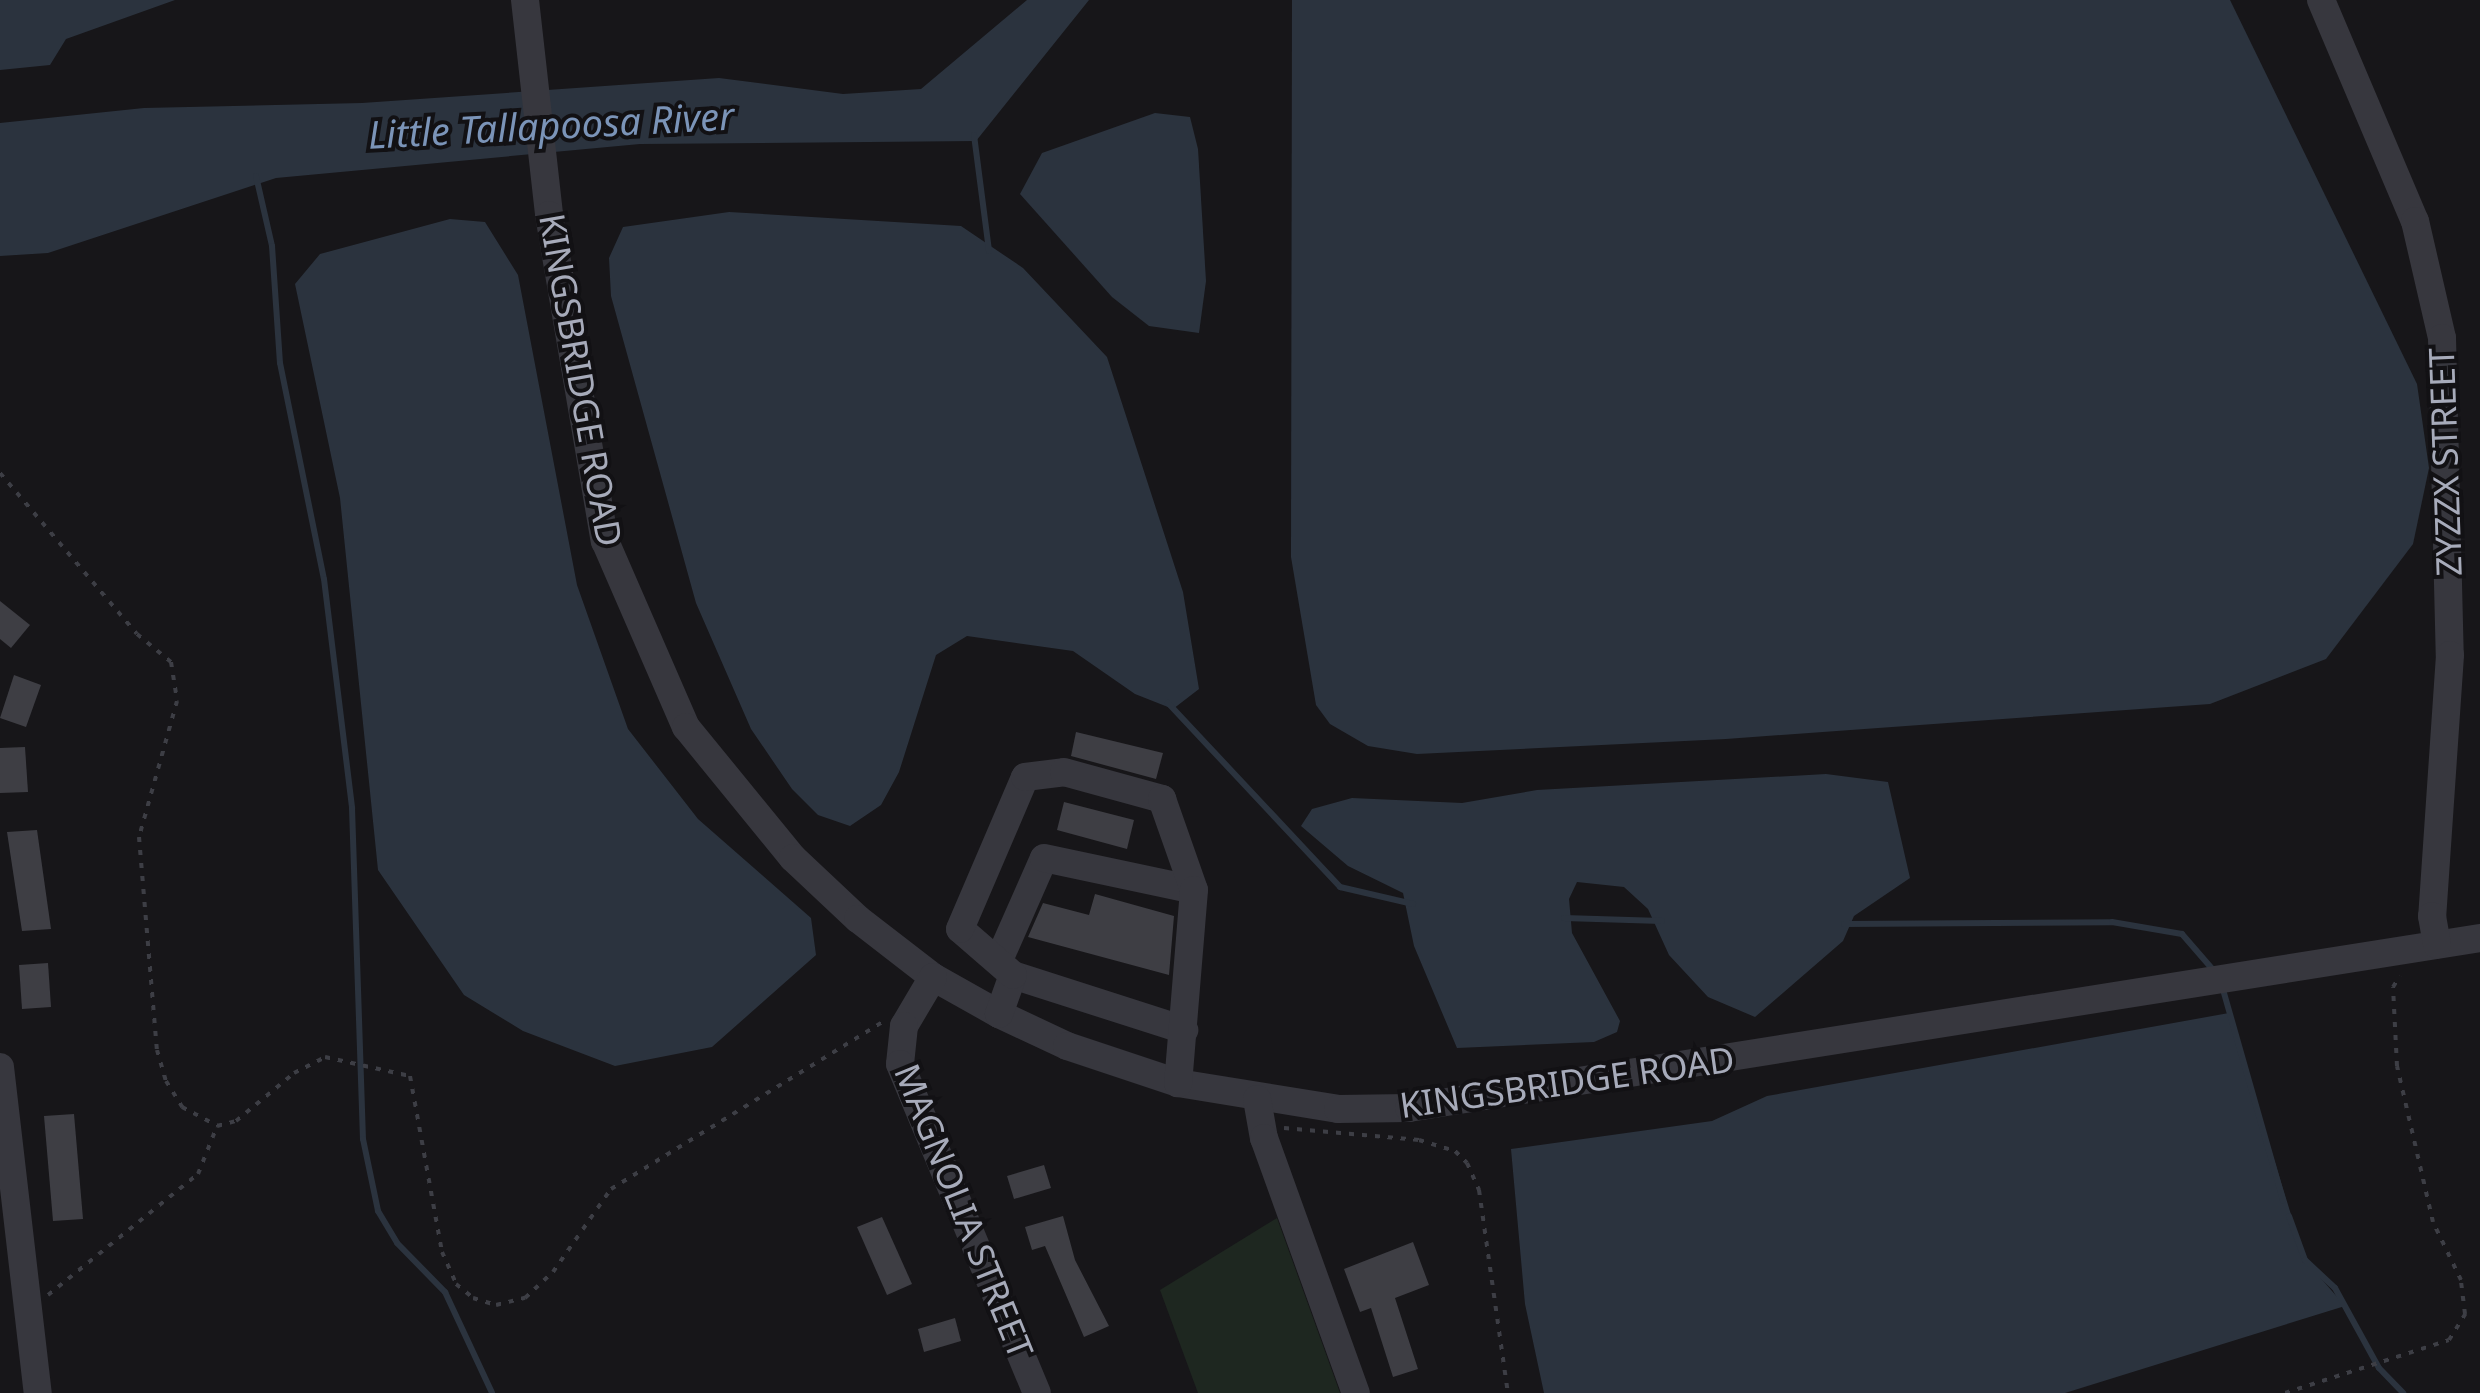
<!DOCTYPE html>
<style>
body{margin:0}
#map{position:relative;width:2480px;height:1393px;overflow:hidden;background:#171619;font-family:"Noto Sans",sans-serif}
div>[style]{position:absolute}
.green>*{inset:0;background:#1e2720}
.water>*{inset:0;background:#2b333e}
.stream>*{height:6px;margin:-3px;padding:0 3px;transform-origin:3px;border-radius:3px;background:#2b333e}
.building>*{inset:0;background:#3e3e44}
.path>*{height:4px;margin-top:-2px;transform-origin:0;background:repeating-linear-gradient(90deg,#3d3e45 0 5px,transparent 0 13px)}
.minor>*{height:28px;margin:-14px;padding:0 14px;transform-origin:14px;border-radius:14px;background:#37373e}
span{translate:-50% -50%;white-space:nowrap;text-align:center;line-height:1.15;-webkit-text-stroke:8px #121114;paint-order:stroke}
.street-label{font-size:35px;color:#a7abba}
.water-label{font-size:38px;color:#7b94b8;font-style:italic}
</style>
<div id="map">
<div class="green">
<div style="clip-path:polygon(1277px 1218px,1340px 1393px,1198px 1393px,1160px 1290px)"></div>
</div>
<div class="water">
<div style="clip-path:polygon(0 0,175px 0,66px 39px,50px 65px,0 70px)"></div>
<div style="clip-path:polygon(1027px 0,1089px 0,976px 141px,640px 144px,276px 178px,48px 253px,0 256px,0 123px,144px 108px,362px 103px,719px 78px,843px 94px,921px 89px)"></div>
<div style="clip-path:polygon(1292px 0,2230px 0,2417px 384px,2429px 468px,2413px 544px,2326px 659px,2210px 704px,1726px 739px,1417px 754px,1368px 746px,1330px 724px,1316px 705px,1291px 557px)"></div>
<div style="clip-path:polygon(1155px 113px,1190px 117px,1198px 149px,1206px 281px,1199px 333px,1149px 326px,1112px 297px,1020px 194px,1042px 153px)"></div>
<div style="clip-path:polygon(729px 212px,961px 226px,1023px 268px,1107px 357px,1183px 592px,1199px 689px,1173px 709px,1135px 694px,1073px 651px,967px 636px,936px 655px,899px 772px,881px 805px,850px 826px,818px 815px,792px 789px,751px 729px,696px 603px,611px 296px,609px 258px,623px 227px)"></div>
<div style="clip-path:polygon(450px 219px,485px 222px,518px 275px,577px 585px,628px 729px,698px 819px,811px 918px,816px 955px,712px 1047px,615px 1066px,523px 1031px,464px 995px,378px 870px,340px 498px,295px 284px,320px 254px)"></div>
<div style="clip-path:polygon(1826px 774px,1888px 782px,1910px 878px,1854px 916px,1843px 941px,1755px 1017px,1708px 997px,1669px 955px,1648px 909px,1624px 887px,1577px 882px,1569px 899px,1572px 933px,1620px 1021px,1617px 1032px,1594px 1042px,1457px 1048px,1414px 946px,1403px 893px,1348px 866px,1301px 826px,1312px 809px,1352px 798px,1462px 803px,1537px 790px)"></div>
<div style="clip-path:polygon(2229px 1013px,2305px 1260px,2345px 1306px,2065px 1393px,1544px 1393px,1525px 1304px,1511px 1149px,1712px 1121px,1767px 1096px)"></div>
</div>
<div class="stream">
<div style="left:974px;top:135px;width:117px;rotate:82.6deg"></div>
<div style="left:256px;top:176px;width:72px;rotate:77.1deg"></div>
<div style="left:272px;top:246px;width:117px;rotate:86.1deg"></div>
<div style="left:280px;top:363px;width:220px;rotate:78.5deg"></div>
<div style="left:324px;top:579px;width:231px;rotate:83deg"></div>
<div style="left:352px;top:808px;width:331px;rotate:88.1deg"></div>
<div style="left:363px;top:1139px;width:74px;rotate:78.2deg"></div>
<div style="left:378px;top:1211px;width:37px;rotate:59deg"></div>
<div style="left:397px;top:1243px;width:69px;rotate:45.6deg"></div>
<div style="left:445px;top:1292px;width:111px;rotate:65deg"></div>
<div style="left:1168px;top:703px;width:252px;rotate:46.9deg"></div>
<div style="left:1340px;top:887px;width:75px;rotate:13.1deg"></div>
<div style="left:1564px;top:918px;width:98px;rotate:1.8deg"></div>
<div style="left:1844px;top:924px;width:268px;rotate:-0.4deg"></div>
<div style="left:2112px;top:922px;width:71px;rotate:9.7deg"></div>
<div style="left:2182px;top:934px;width:49px;rotate:49.1deg"></div>
<div style="left:2222px;top:986px;width:223px;rotate:74.1deg"></div>
<div style="left:2289px;top:1216px;width:47px;rotate:70deg"></div>
<div style="left:2305px;top:1260px;width:41px;rotate:43deg"></div>
<div style="left:2335px;top:1288px;width:91px;rotate:61.2deg"></div>
<div style="left:2379px;top:1368px;width:35px;rotate:46deg"></div>
</div>
<div class="building">
<div style="clip-path:polygon(0 601px,30px 625px,11px 648px,0 639px)"></div>
<div style="clip-path:polygon(14px 675px,41px 685px,26px 727px,0 718px)"></div>
<div style="clip-path:polygon(1076px 732px,1163px 753px,1156px 779px,1071px 756px)"></div>
<div style="clip-path:polygon(25px 747px,28px 792px,0 793px,0 748px)"></div>
<div style="clip-path:polygon(1064px 802px,1134px 820px,1127px 849px,1057px 830px)"></div>
<div style="clip-path:polygon(37px 830px,51px 929px,22px 931px,7px 832px)"></div>
<div style="clip-path:polygon(1095px 894px,1174px 916px,1169px 975px,1028px 937px,1043px 903px,1089px 915px)"></div>
<div style="clip-path:polygon(48px 963px,51px 1007px,22px 1009px,19px 965px)"></div>
<div style="clip-path:polygon(74px 1114px,83px 1219px,53px 1221px,44px 1116px)"></div>
<div style="clip-path:polygon(1044px 1165px,1051px 1188px,1014px 1199px,1007px 1176px)"></div>
<div style="clip-path:polygon(1063px 1216px,1075px 1260px,1109px 1326px,1084px 1337px,1045px 1246px,1032px 1250px,1025px 1227px)"></div>
<div style="clip-path:polygon(882px 1217px,912px 1284px,887px 1295px,857px 1227px)"></div>
<div style="clip-path:polygon(1413px 1242px,1429px 1285px,1395px 1298px,1418px 1369px,1393px 1377px,1371px 1308px,1360px 1312px,1344px 1269px)"></div>
<div style="clip-path:polygon(955px 1318px,961px 1341px,924px 1352px,918px 1329px)"></div>
</div>
<div class="path">
<div style="left:0;top:473px;width:211px;rotate:49.6deg"></div>
<div style="left:137px;top:634px;width:44px;rotate:39.5deg"></div>
<div style="left:171px;top:662px;width:39px;rotate:81deg"></div>
<div style="left:177px;top:701px;width:141px;rotate:105.6deg"></div>
<div style="left:139px;top:837px;width:214px;rotate:85.2deg"></div>
<div style="left:157px;top:1050px;width:32px;rotate:74deg"></div>
<div style="left:166px;top:1081px;width:31px;rotate:58deg"></div>
<div style="left:182px;top:1107px;width:40px;rotate:28deg"></div>
<div style="left:217px;top:1126px;width:20px;rotate:-15deg"></div>
<div style="left:236px;top:1121px;width:75px;rotate:-39.6deg"></div>
<div style="left:294px;top:1073px;width:35px;rotate:-27deg"></div>
<div style="left:325px;top:1057px;width:87px;rotate:12.6deg"></div>
<div style="left:410px;top:1076px;width:179px;rotate:79.7deg"></div>
<div style="left:442px;top:1252px;width:35px;rotate:66deg"></div>
<div style="left:456px;top:1284px;width:22px;rotate:39deg"></div>
<div style="left:473px;top:1298px;width:24px;rotate:17deg"></div>
<div style="left:496px;top:1305px;width:30px;rotate:-14deg"></div>
<div style="left:525px;top:1298px;width:38px;rotate:-43deg"></div>
<div style="left:553px;top:1272px;width:101px;rotate:-55.1deg"></div>
<div style="left:611px;top:1189px;width:318px;rotate:-31.6deg"></div>
<div style="left:1284px;top:1128px;width:136px;rotate:5.1deg"></div>
<div style="left:1419px;top:1140px;width:38px;rotate:17deg"></div>
<div style="left:1455px;top:1151px;width:17px;rotate:45deg"></div>
<div style="left:1467px;top:1163px;width:30px;rotate:66deg"></div>
<div style="left:1479px;top:1190px;width:205px;rotate:81.9deg"></div>
<div style="left:48px;top:1295px;width:193px;rotate:-38.9deg"></div>
<div style="left:198px;top:1174px;width:52px;rotate:-68.4deg"></div>
<div style="left:2285px;top:1393px;width:172px;rotate:-17.9deg"></div>
<div style="left:2449px;top:1340px;width:31px;rotate:-58deg"></div>
<div style="left:2465px;top:1314px;width:34px;rotate:-97deg"></div>
<div style="left:2461px;top:1280px;width:64px;rotate:-115.8deg"></div>
<div style="left:2433px;top:1222px;width:160px;rotate:-103deg"></div>
<div style="left:2397px;top:1066px;width:79px;rotate:-92.9deg"></div>
<div style="left:2393px;top:987px;width:13px;rotate:-58deg"></div>
</div>
<div class="minor">
<div style="left:525px;top:0;width:216px;rotate:83.6deg"></div>
<div style="left:549px;top:215px;width:331px;rotate:80.3deg"></div>
<div style="left:605px;top:541px;width:203px;rotate:66.5deg"></div>
<div style="left:686px;top:727px;width:169px;rotate:50.8deg"></div>
<div style="left:793px;top:858px;width:89px;rotate:43.2deg"></div>
<div style="left:858px;top:919px;width:95px;rotate:37.7deg"></div>
<div style="left:933px;top:977px;width:76px;rotate:29.3deg"></div>
<div style="left:999px;top:1014px;width:75px;rotate:25.2deg"></div>
<div style="left:1067px;top:1046px;width:117px;rotate:18.4deg"></div>
<div style="left:1178px;top:1083px;width:162px;rotate:9.2deg"></div>
<div style="left:1338px;top:1109px;width:71px;rotate:-0.8deg"></div>
<div style="left:1409px;top:1108px;width:1084px;rotate:-9.02deg"></div>
<div style="left:2321px;top:0;width:240px;rotate:67deg"></div>
<div style="left:2415px;top:221px;width:120px;rotate:77deg"></div>
<div style="left:2442px;top:338px;width:317px;rotate:88.6deg"></div>
<div style="left:2450px;top:655px;width:262px;rotate:93.9deg"></div>
<div style="left:2432px;top:916px;width:29px;rotate:80deg"></div>
<div style="left:999px;top:960px;width:111px;rotate:-66.2deg"></div>
<div style="left:1044px;top:858px;width:153px;rotate:12deg"></div>
<div style="left:1013px;top:975px;width:180px;rotate:17.8deg"></div>
<div style="left:933px;top:977px;width:57px;rotate:120.6deg"></div>
<div style="left:904px;top:1026px;width:38px;rotate:96deg"></div>
<div style="left:900px;top:1064px;width:356px;rotate:67.4deg"></div>
<div style="left:999px;top:1014px;width:41px;rotate:-70.3deg"></div>
<div style="left:1013px;top:975px;width:70px;rotate:-139deg"></div>
<div style="left:960px;top:929px;width:165px;rotate:-66.8deg"></div>
<div style="left:1025px;top:777px;width:39px;rotate:-7deg"></div>
<div style="left:1064px;top:772px;width:102px;rotate:15.4deg"></div>
<div style="left:1162px;top:799px;width:96px;rotate:70.6deg"></div>
<div style="left:1194px;top:890px;width:194px;rotate:94.7deg"></div>
<div style="left:0;top:1067px;width:328px;rotate:83.4deg"></div>
<div style="left:1257px;top:1099px;width:40px;rotate:80deg"></div>
<div style="left:1264px;top:1138px;width:271px;rotate:70.2deg"></div>
</div>
<div class="street-label">
<span style="left:581px;top:380px;rotate:80deg">KINGSBRIDGE ROAD</span>
<span style="left:2445px;top:462px;rotate:-92deg">ZYZZX STREET</span>
<span style="left:1567px;top:1082px;rotate:-8deg">KINGSBRIDGE ROAD</span>
<span style="left:964px;top:1211px;rotate:68deg">MAGNOLIA STREET</span>
</div>
<div class="water-label">
<span style="left:551px;top:125px;rotate:-3deg">Little Tallapoosa River</span>
</div>
</div>
